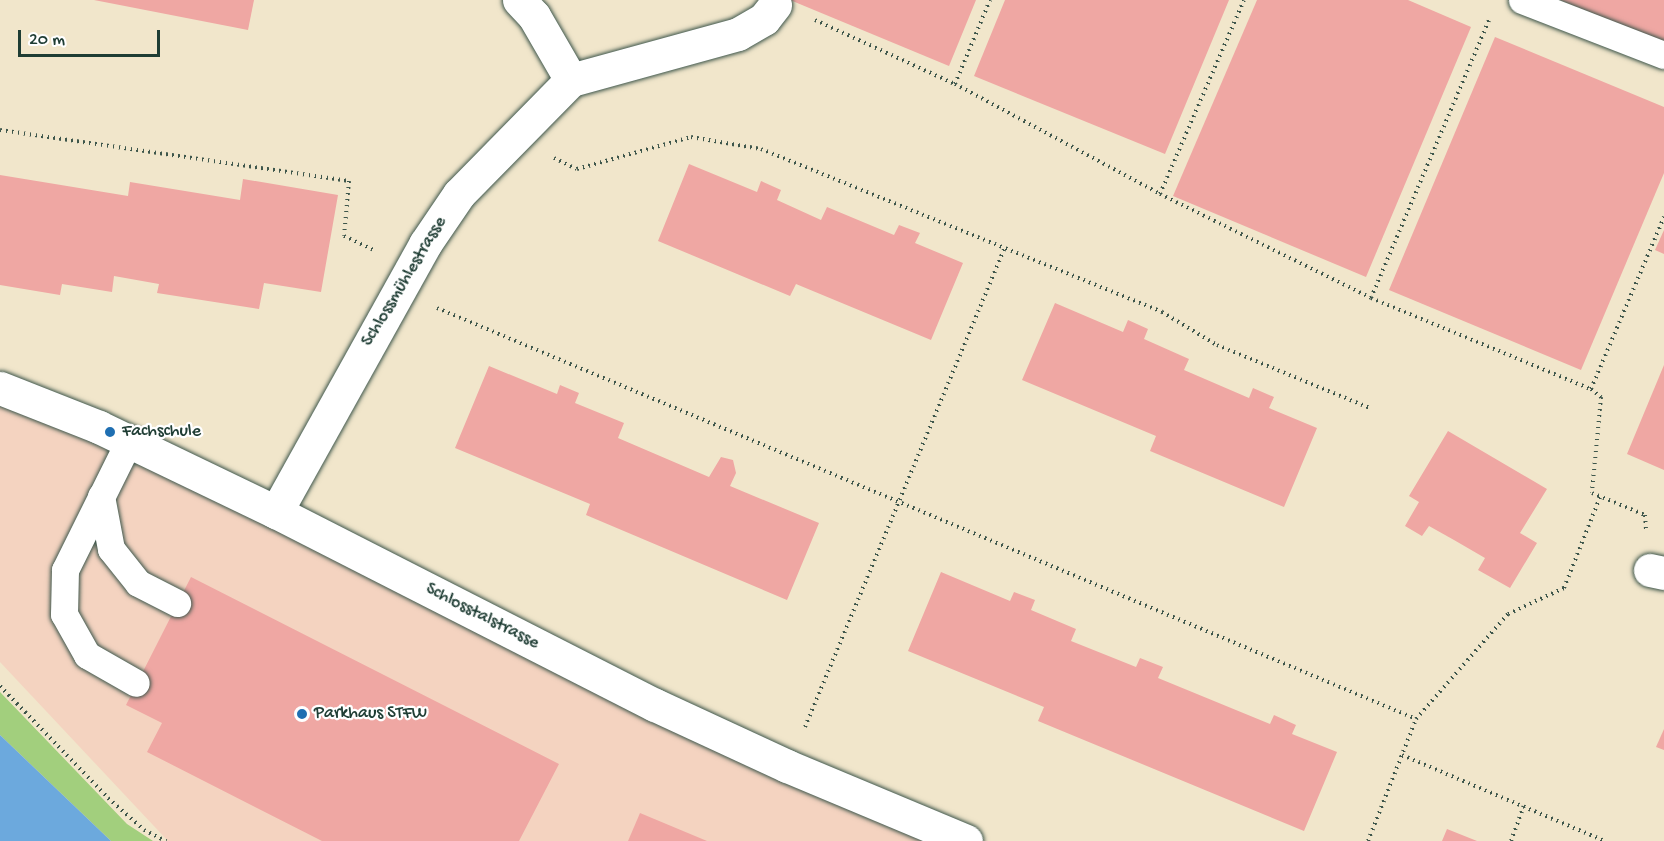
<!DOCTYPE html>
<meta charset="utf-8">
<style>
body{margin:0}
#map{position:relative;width:1664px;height:841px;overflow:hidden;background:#f1e6cb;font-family:"Gochi Hand",sans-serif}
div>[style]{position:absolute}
.built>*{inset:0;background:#f4d3c0}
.green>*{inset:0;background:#a2cf7d}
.water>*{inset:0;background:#6ca9dd}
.building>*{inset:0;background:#efa7a3}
.path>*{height:4px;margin-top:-2px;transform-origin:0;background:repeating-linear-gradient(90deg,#3e564b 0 1.5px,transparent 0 6px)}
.roads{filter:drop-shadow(0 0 2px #3e564b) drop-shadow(0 0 2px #3e564b)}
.service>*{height:27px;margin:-13.5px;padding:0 13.5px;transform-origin:13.5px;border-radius:13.5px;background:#fff}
.minor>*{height:33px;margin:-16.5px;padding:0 16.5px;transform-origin:16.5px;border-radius:16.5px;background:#fff}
.secondary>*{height:33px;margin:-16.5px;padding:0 16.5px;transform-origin:16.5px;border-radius:16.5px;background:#fff}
.dots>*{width:16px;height:16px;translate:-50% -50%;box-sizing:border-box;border:3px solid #fff;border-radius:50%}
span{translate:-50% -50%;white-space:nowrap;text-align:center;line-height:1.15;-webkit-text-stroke:4.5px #fff;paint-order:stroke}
.street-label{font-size:18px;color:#1f3d34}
.poi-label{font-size:18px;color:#1f3d34}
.left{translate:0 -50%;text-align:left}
.scale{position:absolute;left:18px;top:30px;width:142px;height:27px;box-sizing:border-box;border:3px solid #1f3d34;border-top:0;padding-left:8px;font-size:18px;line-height:21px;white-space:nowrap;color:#1f3d34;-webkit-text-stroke:4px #fff;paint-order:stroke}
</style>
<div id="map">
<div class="built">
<div style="clip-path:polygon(0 391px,966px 841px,168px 841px,0 662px)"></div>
</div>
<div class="green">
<div style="clip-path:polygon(0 692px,127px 824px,153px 841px,111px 841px,0 735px)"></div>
</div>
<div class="water">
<div style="clip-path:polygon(0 735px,111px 841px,0 841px)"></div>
</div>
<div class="building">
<div style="clip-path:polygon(94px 0,254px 0,248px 30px)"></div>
<div style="clip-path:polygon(790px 0,976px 0,949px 66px)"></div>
<div style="clip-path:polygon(1005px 0,1229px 0,1165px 154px,974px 76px)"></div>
<div style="clip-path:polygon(1257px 0,1408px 0,1471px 27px,1366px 277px,1173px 196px)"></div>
<div style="clip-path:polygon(1560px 0,1664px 0,1664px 43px)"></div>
<div style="clip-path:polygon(1495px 37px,1664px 107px,1664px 173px,1581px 370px,1389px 290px)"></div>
<div style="clip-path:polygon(689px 164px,757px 192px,761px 181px,781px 190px,777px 200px,821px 220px,827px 207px,894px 235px,899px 225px,920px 233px,915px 243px,963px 263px,931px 340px,796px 284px,790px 296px,658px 241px)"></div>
<div style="clip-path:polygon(0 175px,128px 196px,130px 182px,240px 200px,243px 179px,338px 195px,321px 292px,264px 283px,259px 309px,157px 293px,159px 284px,114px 276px,112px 292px,62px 284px,60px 295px,0 285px)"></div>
<div style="clip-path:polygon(1664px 230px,1664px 254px,1655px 250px)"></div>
<div style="clip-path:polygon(1055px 303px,1123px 332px,1128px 320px,1148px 329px,1144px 339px,1189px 359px,1184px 370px,1249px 398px,1253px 388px,1274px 397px,1269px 408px,1317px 428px,1284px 507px,1150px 451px,1156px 436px,1022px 380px)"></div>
<div style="clip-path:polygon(1664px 365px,1664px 470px,1627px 454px)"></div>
<div style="clip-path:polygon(489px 366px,557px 394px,560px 385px,579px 393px,575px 403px,624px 423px,618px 438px,709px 477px,721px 457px,733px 460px,736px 473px,730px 486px,819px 523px,787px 600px,586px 515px,590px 504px,455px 448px)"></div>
<div style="clip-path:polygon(1448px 431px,1547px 489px,1520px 533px,1537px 543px,1510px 588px,1478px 570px,1485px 558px,1454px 540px,1429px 526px,1422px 536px,1405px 526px,1419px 502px,1409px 496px)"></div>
<div style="clip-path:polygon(941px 572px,1010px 601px,1014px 592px,1035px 600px,1031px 610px,1076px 629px,1071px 641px,1136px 667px,1140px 658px,1163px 667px,1158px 678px,1270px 724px,1274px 715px,1296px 725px,1292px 734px,1337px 752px,1304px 831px,1038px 721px,1044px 707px,908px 651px)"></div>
<div style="clip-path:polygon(191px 577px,559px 764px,519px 841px,322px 841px,147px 752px,162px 723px,126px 705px)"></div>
<div style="clip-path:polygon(1664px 729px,1664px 750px,1656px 747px)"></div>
<div style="clip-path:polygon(640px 813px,707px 841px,628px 841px)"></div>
<div style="clip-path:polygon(1447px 829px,1477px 841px,1442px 841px)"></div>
</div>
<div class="path">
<div style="left:815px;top:20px;width:154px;rotate:24.6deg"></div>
<div style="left:955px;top:84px;width:233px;rotate:28.2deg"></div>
<div style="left:1160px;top:194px;width:235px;rotate:26.2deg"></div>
<div style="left:1371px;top:298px;width:238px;rotate:22.5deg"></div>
<div style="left:1591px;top:389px;width:13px;rotate:39deg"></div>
<div style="left:1601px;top:397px;width:96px;rotate:95.4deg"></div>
<div style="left:1592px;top:493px;width:57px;rotate:22.5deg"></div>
<div style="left:1645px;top:515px;width:16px;rotate:86deg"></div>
<div style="left:955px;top:84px;width:91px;rotate:-67.4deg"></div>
<div style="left:0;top:130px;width:353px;rotate:8.3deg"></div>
<div style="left:349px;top:181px;width:55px;rotate:95.2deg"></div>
<div style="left:344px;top:236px;width:33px;rotate:25deg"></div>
<div style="left:554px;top:158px;width:25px;rotate:26deg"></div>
<div style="left:577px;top:169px;width:118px;rotate:-15.7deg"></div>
<div style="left:691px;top:137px;width:71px;rotate:9.7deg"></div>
<div style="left:761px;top:149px;width:433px;rotate:22.1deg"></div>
<div style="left:1162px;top:312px;width:64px;rotate:31deg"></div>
<div style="left:1217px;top:345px;width:165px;rotate:22.4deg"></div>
<div style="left:1160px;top:194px;width:211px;rotate:-66.6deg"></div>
<div style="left:1371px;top:298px;width:302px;rotate:-67deg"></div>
<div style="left:437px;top:308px;width:1062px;rotate:22.77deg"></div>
<div style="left:1591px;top:389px;width:187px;rotate:-67deg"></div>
<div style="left:0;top:686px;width:156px;rotate:46deg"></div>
<div style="left:108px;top:798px;width:48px;rotate:41.6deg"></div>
<div style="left:144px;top:830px;width:25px;rotate:27deg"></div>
<div style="left:805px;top:727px;width:520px;rotate:-67.38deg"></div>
<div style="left:1402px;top:755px;width:220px;rotate:23deg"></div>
<div style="left:1368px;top:841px;width:131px;rotate:-68.5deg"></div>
<div style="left:1416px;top:719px;width:140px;rotate:-48.8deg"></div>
<div style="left:1508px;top:614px;width:62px;rotate:-24.9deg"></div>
<div style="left:1564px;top:588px;width:98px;rotate:-68.4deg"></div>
<div style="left:1511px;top:841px;width:37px;rotate:-70deg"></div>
</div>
<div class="roads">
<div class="service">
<div style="left:1522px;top:0;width:152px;rotate:21.2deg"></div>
<div style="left:129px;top:441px;width:144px;rotate:116.4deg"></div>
<div style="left:65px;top:570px;width:44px;rotate:91.3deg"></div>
<div style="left:64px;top:614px;width:47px;rotate:60.7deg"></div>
<div style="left:87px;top:655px;width:56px;rotate:29.7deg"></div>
<div style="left:101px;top:496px;width:54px;rotate:79.3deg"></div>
<div style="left:111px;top:549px;width:43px;rotate:51.5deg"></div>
<div style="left:138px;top:583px;width:44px;rotate:27.1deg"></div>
</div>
<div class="minor">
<div style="left:519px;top:0;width:22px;rotate:47deg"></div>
<div style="left:534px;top:16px;width:74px;rotate:60deg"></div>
<div style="left:571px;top:80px;width:173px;rotate:-15.4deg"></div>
<div style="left:738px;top:34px;width:30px;rotate:-30deg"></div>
<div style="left:764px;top:19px;width:18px;rotate:-52deg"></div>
<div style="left:276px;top:512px;width:307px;rotate:-60.9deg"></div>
<div style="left:425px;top:244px;width:60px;rotate:-55.8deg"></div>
<div style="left:459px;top:194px;width:160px;rotate:-45.5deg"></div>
<div style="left:1650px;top:570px;width:14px;rotate:12deg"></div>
</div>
<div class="secondary">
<div style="left:0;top:388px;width:106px;rotate:21.5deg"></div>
<div style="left:99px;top:427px;width:196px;rotate:25.7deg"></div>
<div style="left:276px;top:512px;width:425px;rotate:27deg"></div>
<div style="left:655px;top:705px;width:145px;rotate:24.8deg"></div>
<div style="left:787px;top:766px;width:194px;rotate:22.7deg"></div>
</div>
</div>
<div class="dots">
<div style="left:110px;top:432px;background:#1f6fb2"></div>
<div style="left:302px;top:714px;background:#1f6fb2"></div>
</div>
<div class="street-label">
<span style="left:405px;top:282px;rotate:-59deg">Schlossmühlestrasse</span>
<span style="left:482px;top:617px;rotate:27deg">Schlosstalstrasse</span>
</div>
<div class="poi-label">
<span class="left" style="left:122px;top:432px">Fachschule</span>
<span class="left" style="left:314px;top:714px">Parkhaus STFW</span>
</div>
<div class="scale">20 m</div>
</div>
